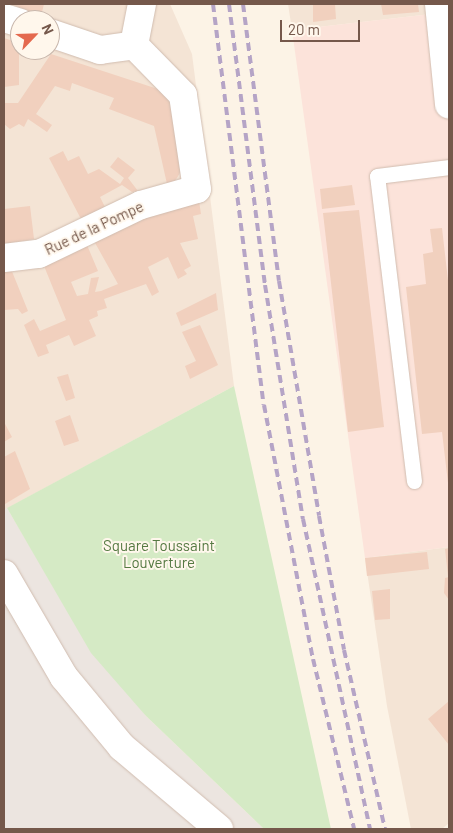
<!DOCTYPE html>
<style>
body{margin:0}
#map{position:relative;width:453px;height:833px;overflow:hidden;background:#fcf3e6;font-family:Barlow,sans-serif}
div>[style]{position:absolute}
.residential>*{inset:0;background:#f4e4d5}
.commercial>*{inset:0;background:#fce3da}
.industrial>*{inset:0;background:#ece5e0}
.green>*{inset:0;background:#d5eac5}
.building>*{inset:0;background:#f1d0be}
.roads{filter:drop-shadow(0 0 1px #d0bcaf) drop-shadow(0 0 1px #d0bcaf)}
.lane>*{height:15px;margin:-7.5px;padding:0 7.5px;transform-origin:7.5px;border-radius:7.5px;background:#fff}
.street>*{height:28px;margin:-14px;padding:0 14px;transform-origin:14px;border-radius:14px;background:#fff}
.rail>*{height:4px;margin-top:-2px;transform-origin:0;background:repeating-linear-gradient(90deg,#b5a4c6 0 8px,transparent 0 13px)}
span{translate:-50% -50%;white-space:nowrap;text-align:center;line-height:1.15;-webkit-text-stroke:4px #fff7ec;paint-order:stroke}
.street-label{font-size:15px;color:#75584b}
.park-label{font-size:15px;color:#567a43}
.frame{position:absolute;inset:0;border:5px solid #75584b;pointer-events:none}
.north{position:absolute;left:10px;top:10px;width:50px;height:50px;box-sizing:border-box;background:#fff7ec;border:1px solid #c8b7ac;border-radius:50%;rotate:66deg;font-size:14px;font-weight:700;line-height:20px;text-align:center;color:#75584b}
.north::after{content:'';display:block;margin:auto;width:18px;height:22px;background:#e4694e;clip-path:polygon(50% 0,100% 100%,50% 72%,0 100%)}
.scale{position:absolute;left:280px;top:20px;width:80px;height:22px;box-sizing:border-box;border:2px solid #75584b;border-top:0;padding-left:6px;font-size:15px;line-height:18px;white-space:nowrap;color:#75584b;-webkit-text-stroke:4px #fff7ec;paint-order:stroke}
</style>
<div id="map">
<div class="residential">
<div style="clip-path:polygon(evenodd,4px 4px,170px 4px,192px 54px,234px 386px,4px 510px,4px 4px,20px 20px,50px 20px,50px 50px,20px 50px,20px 20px)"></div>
<div style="clip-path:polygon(288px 4px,449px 4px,440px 13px,292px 30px)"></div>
<div style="clip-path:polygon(449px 547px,449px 823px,442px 829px,411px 829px,387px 706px,365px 558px)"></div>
</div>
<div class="commercial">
<div style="clip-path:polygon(440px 13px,449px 112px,449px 547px,365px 558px,292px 30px)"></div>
</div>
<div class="industrial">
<div style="clip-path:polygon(7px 508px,59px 596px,146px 716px,264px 829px,4px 829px,4px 510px)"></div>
</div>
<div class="green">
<div style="clip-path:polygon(234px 386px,331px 829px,264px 829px,146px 716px,91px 653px,7px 508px)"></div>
</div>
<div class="building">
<div style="clip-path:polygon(11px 4px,44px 4px,41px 16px)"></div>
<div style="clip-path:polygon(313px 4px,335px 4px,336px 19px,313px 22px)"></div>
<div style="clip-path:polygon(381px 4px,418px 4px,419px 12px,383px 15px)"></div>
<div style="clip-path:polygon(4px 38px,19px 43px,19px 85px,4px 87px)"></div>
<div style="clip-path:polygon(51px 54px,170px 93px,181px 171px,174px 183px,167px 184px,154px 126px,109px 109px,114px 98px,72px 83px,70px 91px,55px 86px,36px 114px,52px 125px,47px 132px,28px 119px,24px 127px,19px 124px,10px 129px,4px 124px,4px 103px,18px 103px)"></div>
<div style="clip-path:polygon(63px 151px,68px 161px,79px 156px,88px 174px,99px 169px,120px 184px,124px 178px,110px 167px,118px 157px,135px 170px,128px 178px,138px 191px,132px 192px,122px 185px,100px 197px,105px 207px,81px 219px,49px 158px)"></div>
<div style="clip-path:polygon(352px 185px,355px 205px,322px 209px,320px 189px)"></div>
<div style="clip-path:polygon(199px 201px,201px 214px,193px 216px,198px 239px,180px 243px,191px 266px,184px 270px,187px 274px,178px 279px,168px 257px,148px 267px,159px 292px,152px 296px,146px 284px,104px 299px,107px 308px,97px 311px,98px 316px,89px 320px,96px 336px,74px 346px,69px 335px,46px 345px,49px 353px,38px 357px,24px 325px,34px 319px,40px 331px,66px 320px,44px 266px,87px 245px,98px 271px,71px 282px,77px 296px,88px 294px,91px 278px,99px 277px,95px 292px,101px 291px,118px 284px,94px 241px,154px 213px)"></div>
<div style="clip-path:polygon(30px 206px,34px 239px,4px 244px,4px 209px)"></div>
<div style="clip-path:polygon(359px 210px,384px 427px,348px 432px,323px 213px)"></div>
<div style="clip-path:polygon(442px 228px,449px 289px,448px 483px,442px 432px,422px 434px,406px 287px,426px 284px,423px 254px,433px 252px,430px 229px)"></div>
<div style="clip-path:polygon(11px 269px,28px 311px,22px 314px,18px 309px,4px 310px,4px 270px)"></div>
<div style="clip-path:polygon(216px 293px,218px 310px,181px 326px,176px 313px)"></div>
<div style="clip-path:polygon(200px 325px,218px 365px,190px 379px,185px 366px,196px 361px,182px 332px)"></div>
<div style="clip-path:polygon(68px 374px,75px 398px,66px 401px,57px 377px)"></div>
<div style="clip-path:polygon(70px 415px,79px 441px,64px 446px,55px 421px)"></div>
<div style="clip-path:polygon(4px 422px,12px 437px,4px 442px)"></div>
<div style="clip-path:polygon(15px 451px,30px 489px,5px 504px,4px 457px)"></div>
<div style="clip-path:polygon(449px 548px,449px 576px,448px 576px,445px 549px)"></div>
<div style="clip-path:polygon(427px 552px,429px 569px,367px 576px,365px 558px)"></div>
<div style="clip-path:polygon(449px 577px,449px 600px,444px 593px,445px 578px)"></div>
<div style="clip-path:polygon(390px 589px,390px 619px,375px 620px,372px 591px)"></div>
<div style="clip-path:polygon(449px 701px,449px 745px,428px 719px)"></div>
</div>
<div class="roads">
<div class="lane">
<div style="left:414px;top:481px;width:307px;rotate:-96.9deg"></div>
<div style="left:377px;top:176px;width:73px;rotate:-7.1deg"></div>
</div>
<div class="street">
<div style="left:439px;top:4px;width:101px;rotate:84.3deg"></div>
<div style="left:4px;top:18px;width:17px;rotate:17deg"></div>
<div style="left:50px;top:33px;width:53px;rotate:18.8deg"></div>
<div style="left:100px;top:50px;width:34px;rotate:-8deg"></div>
<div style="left:134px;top:45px;width:42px;rotate:-79deg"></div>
<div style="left:4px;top:258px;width:35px;rotate:-7deg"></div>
<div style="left:39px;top:254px;width:113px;rotate:-25.7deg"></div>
<div style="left:141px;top:205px;width:58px;rotate:-15.9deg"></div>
<div style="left:197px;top:189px;width:95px;rotate:-98.5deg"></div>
<div style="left:183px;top:95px;width:70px;rotate:-134.4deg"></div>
<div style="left:4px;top:574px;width:119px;rotate:59.8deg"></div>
<div style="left:64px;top:677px;width:91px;rotate:50.4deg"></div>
<div style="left:122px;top:747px;width:127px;rotate:40.2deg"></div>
</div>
</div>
<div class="rail">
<div style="left:213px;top:4px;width:404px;rotate:82.8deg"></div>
<div style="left:264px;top:405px;width:259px;rotate:79.1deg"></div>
<div style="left:313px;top:659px;width:175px;rotate:76.4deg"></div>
<div style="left:229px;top:4px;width:283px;rotate:82.7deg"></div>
<div style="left:265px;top:285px;width:237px;rotate:80.8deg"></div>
<div style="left:303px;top:519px;width:317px;rotate:77.8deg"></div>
<div style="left:243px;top:4px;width:279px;rotate:82.6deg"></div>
<div style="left:279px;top:281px;width:238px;rotate:80.3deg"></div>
<div style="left:319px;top:516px;width:136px;rotate:79.4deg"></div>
<div style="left:344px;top:650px;width:184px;rotate:77.1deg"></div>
</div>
<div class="street-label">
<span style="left:94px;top:228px;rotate:-25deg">Rue de la Pompe</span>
</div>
<div class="park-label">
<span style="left:159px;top:554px">Square Toussaint<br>Louverture</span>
</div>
<div class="frame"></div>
<div class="north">N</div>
<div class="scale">20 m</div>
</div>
